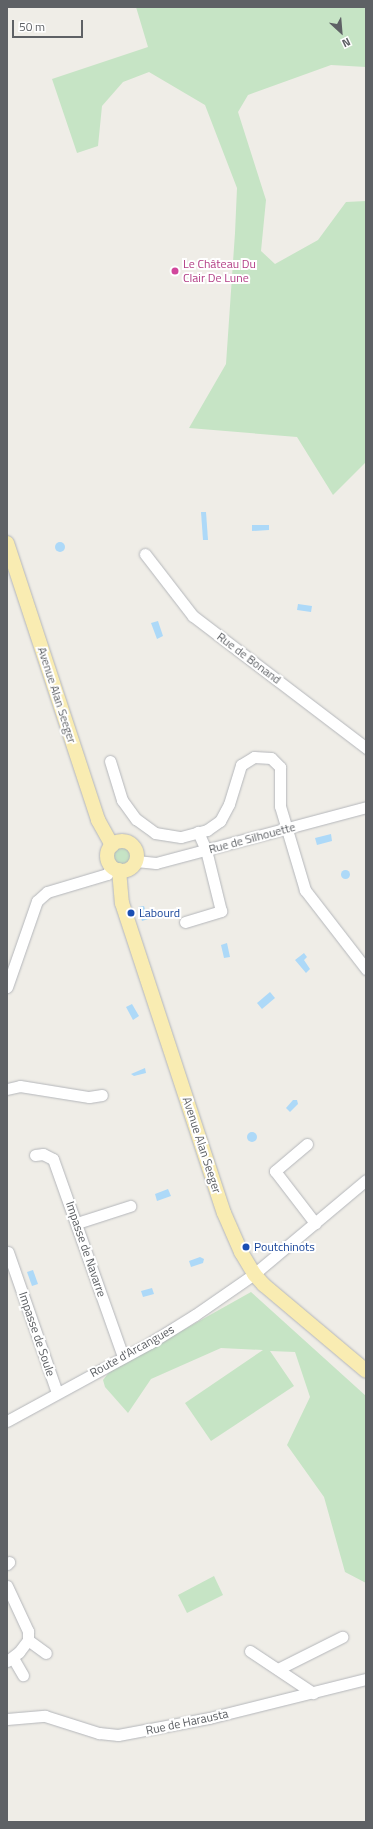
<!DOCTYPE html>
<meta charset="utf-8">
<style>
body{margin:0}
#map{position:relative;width:373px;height:1829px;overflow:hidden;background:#efede7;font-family:"Titillium Web",sans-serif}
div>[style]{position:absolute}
.green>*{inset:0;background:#c6e4c5}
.round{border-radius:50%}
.water>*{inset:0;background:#add9f8}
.roads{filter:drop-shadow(0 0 1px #b4b6ba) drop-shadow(0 0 1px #b4b6ba)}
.minor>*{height:11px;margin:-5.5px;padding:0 5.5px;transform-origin:5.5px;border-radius:5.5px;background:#fff}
.major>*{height:14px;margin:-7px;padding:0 7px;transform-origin:7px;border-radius:7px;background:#f9ecb2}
.major>.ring{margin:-7px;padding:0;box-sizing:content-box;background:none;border:14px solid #f9ecb2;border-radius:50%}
.dots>*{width:11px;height:11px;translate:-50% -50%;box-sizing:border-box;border:2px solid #fff;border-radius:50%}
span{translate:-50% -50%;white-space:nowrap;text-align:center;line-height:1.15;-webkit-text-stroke:4px #fff;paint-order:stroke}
.hotel-label{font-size:12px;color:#b23c85}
.left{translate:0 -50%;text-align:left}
.street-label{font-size:12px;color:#5e6165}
.transit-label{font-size:12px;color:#164399}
.frame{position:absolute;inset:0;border:8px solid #5e6165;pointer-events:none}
.north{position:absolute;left:321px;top:12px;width:40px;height:40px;-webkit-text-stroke:3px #fff;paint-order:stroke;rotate:154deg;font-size:11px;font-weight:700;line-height:16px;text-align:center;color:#5e6165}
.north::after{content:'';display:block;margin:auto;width:14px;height:18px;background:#5e6165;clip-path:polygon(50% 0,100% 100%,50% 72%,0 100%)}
.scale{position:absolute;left:12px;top:20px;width:71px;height:18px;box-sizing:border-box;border:2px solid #5e6165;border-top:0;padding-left:5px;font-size:12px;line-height:14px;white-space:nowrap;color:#5e6165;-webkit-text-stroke:3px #fff;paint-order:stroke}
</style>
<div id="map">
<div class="green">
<div style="clip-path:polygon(136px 7px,366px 7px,366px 67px,331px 65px,248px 95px,238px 112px,266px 200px,261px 251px,275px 264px,318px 240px,346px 202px,366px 201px,366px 462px,333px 495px,297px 437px,189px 428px,226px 364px,235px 233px,237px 188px,205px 105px,149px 72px,123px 82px,102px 106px,98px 146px,77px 153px,52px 79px,148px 47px)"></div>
<div class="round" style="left:111px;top:844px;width:22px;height:22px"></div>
<div style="clip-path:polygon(251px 1292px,366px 1396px,366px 1583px,345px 1572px,324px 1497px,287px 1445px,310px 1397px,295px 1352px,270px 1351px,294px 1386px,211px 1441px,185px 1403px,263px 1350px,221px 1348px,151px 1379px,128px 1413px,105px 1387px,103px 1380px,110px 1371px)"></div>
<div style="clip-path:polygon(214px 1576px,223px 1595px,187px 1613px,178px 1595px)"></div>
</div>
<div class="water">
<div style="clip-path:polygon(201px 512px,206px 512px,208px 540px,203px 540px)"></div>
<div style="clip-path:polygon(252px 525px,269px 525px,269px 530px,252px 531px)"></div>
<div class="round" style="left:55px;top:542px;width:10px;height:10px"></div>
<div style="clip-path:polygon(298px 604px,312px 606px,311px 612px,297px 610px)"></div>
<div style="clip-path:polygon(158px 621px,163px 636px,157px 639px,151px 623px)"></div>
<div style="clip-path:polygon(331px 834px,332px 841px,317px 845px,315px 838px)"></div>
<div class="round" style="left:340.5px;top:869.5px;width:9px;height:9px"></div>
<div style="clip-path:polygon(144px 906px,148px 919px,142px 921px,138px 907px)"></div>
<div style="clip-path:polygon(227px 943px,230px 957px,224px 958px,221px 945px)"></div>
<div style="clip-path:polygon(304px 953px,307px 957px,304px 960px,310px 969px,306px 973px,295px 960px)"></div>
<div style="clip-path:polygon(270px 992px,275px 998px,262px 1009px,257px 1003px)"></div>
<div style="clip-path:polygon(132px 1004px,139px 1016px,133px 1020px,126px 1007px)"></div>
<div style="clip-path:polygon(145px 1068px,146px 1073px,134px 1076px,131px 1074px)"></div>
<div style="clip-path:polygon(293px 1100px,297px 1100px,298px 1104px,290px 1112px,286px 1108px)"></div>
<div class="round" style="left:247px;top:1132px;width:10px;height:10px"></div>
<div style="clip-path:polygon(168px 1189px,171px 1196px,157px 1201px,155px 1194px)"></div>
<div style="clip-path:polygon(200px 1257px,204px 1259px,203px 1263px,191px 1267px,189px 1261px)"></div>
<div style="clip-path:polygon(33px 1270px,38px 1284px,32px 1286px,27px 1272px)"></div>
<div style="clip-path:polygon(152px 1288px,154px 1294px,143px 1297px,141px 1291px)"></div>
</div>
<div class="roads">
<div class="minor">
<div style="left:145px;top:554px;width:78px;rotate:52.3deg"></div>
<div style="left:193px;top:616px;width:218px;rotate:37.3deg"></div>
<div style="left:110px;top:761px;width:41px;rotate:72.9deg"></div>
<div style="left:122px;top:800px;width:24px;rotate:54deg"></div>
<div style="left:136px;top:819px;width:24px;rotate:36deg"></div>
<div style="left:155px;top:833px;width:26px;rotate:9deg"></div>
<div style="left:181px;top:837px;width:27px;rotate:-15deg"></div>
<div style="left:207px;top:830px;width:16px;rotate:-35deg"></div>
<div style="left:220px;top:821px;width:19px;rotate:-62deg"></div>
<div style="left:229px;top:804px;width:41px;rotate:-72.9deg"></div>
<div style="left:241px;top:765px;width:15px;rotate:-32deg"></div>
<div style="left:254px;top:757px;width:17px;rotate:3deg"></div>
<div style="left:271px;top:758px;width:13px;rotate:45deg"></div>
<div style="left:280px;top:767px;width:39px;rotate:90deg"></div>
<div style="left:280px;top:806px;width:88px;rotate:73.4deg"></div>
<div style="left:305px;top:890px;width:100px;rotate:52.3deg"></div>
<div style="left:136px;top:861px;width:20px;rotate:6deg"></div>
<div style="left:156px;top:863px;width:217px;rotate:-14.9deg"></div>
<div style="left:185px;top:922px;width:38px;rotate:-17deg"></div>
<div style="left:221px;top:911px;width:63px;rotate:-103.8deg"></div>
<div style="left:206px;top:850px;width:20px;rotate:-114deg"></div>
<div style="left:7px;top:987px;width:91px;rotate:-70.8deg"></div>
<div style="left:37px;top:901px;width:13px;rotate:-42deg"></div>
<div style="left:47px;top:892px;width:63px;rotate:-16.7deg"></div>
<div style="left:107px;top:874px;width:9px;rotate:-54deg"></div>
<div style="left:7px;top:1089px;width:13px;rotate:-13deg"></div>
<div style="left:20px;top:1086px;width:70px;rotate:9.1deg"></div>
<div style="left:89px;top:1097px;width:13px;rotate:-9deg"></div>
<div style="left:307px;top:1144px;width:42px;rotate:139.8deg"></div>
<div style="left:275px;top:1171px;width:66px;rotate:52.4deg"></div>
<div style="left:35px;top:1155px;width:8px;rotate:-7deg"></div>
<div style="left:43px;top:1154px;width:11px;rotate:27deg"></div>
<div style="left:53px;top:1159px;width:210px;rotate:70.5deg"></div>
<div style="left:77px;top:1223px;width:56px;rotate:-17.8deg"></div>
<div style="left:8px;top:1252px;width:149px;rotate:70.8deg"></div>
<div style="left:7px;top:1421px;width:163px;rotate:-28.6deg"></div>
<div style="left:150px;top:1343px;width:53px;rotate:-31.9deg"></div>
<div style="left:195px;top:1315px;width:72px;rotate:-34.8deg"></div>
<div style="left:254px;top:1274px;width:146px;rotate:-40deg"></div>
<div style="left:7px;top:1564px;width:3px;rotate:-45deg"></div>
<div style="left:7px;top:1586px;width:50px;rotate:65deg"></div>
<div style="left:28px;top:1631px;width:9px;rotate:90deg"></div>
<div style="left:28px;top:1640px;width:15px;rotate:127deg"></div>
<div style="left:19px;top:1652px;width:15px;rotate:143deg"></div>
<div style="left:28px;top:1640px;width:22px;rotate:36deg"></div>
<div style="left:250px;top:1651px;width:76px;rotate:33.7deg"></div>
<div style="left:13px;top:1658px;width:20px;rotate:60deg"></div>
<div style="left:278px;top:1669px;width:72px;rotate:-26.6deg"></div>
<div style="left:7px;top:1719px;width:38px;rotate:-5deg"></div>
<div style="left:45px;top:1716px;width:57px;rotate:17.5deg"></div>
<div style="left:99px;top:1733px;width:19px;rotate:6deg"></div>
<div style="left:118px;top:1735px;width:93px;rotate:-10.6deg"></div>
<div style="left:209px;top:1718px;width:162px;rotate:-14deg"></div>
</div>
<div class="major">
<div style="left:7px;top:543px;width:292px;rotate:71.8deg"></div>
<div style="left:98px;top:820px;width:29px;rotate:61deg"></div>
<div class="ring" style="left:107px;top:841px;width:16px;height:16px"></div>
<div style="left:119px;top:870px;width:33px;rotate:85deg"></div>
<div style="left:122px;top:903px;width:326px;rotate:71.8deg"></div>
<div style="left:224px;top:1213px;width:43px;rotate:66.4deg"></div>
<div style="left:241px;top:1252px;width:26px;rotate:59deg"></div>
<div style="left:254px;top:1274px;width:15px;rotate:48deg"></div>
<div style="left:264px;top:1285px;width:133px;rotate:40.1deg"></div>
</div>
</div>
<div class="dots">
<div style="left:175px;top:271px;background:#d1479c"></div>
<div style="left:131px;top:913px;background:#1a4fb4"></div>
<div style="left:246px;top:1247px;background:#1a4fb4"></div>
</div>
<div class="hotel-label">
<span class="left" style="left:183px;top:271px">Le Château Du<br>Clair De Lune</span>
</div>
<div class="street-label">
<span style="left:249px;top:658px;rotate:37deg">Rue de Bonand</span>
<span style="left:57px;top:695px;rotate:72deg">Avenue Alan Seeger</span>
<span style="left:252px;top:838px;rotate:-15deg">Rue de Silhouette</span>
<span style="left:202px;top:1145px;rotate:72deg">Avenue Alan Seeger</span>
<span style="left:86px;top:1249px;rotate:71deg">Impasse de Navarre</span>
<span style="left:37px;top:1334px;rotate:71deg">Impasse de Soule</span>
<span style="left:132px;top:1351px;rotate:-29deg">Route d'Arcangues</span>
<span style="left:187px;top:1722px;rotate:-12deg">Rue de Harausta</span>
</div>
<div class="transit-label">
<span class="left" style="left:139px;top:913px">Labourd</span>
<span class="left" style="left:254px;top:1247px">Poutchinots</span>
</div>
<div class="frame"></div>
<div class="north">N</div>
<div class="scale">50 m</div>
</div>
